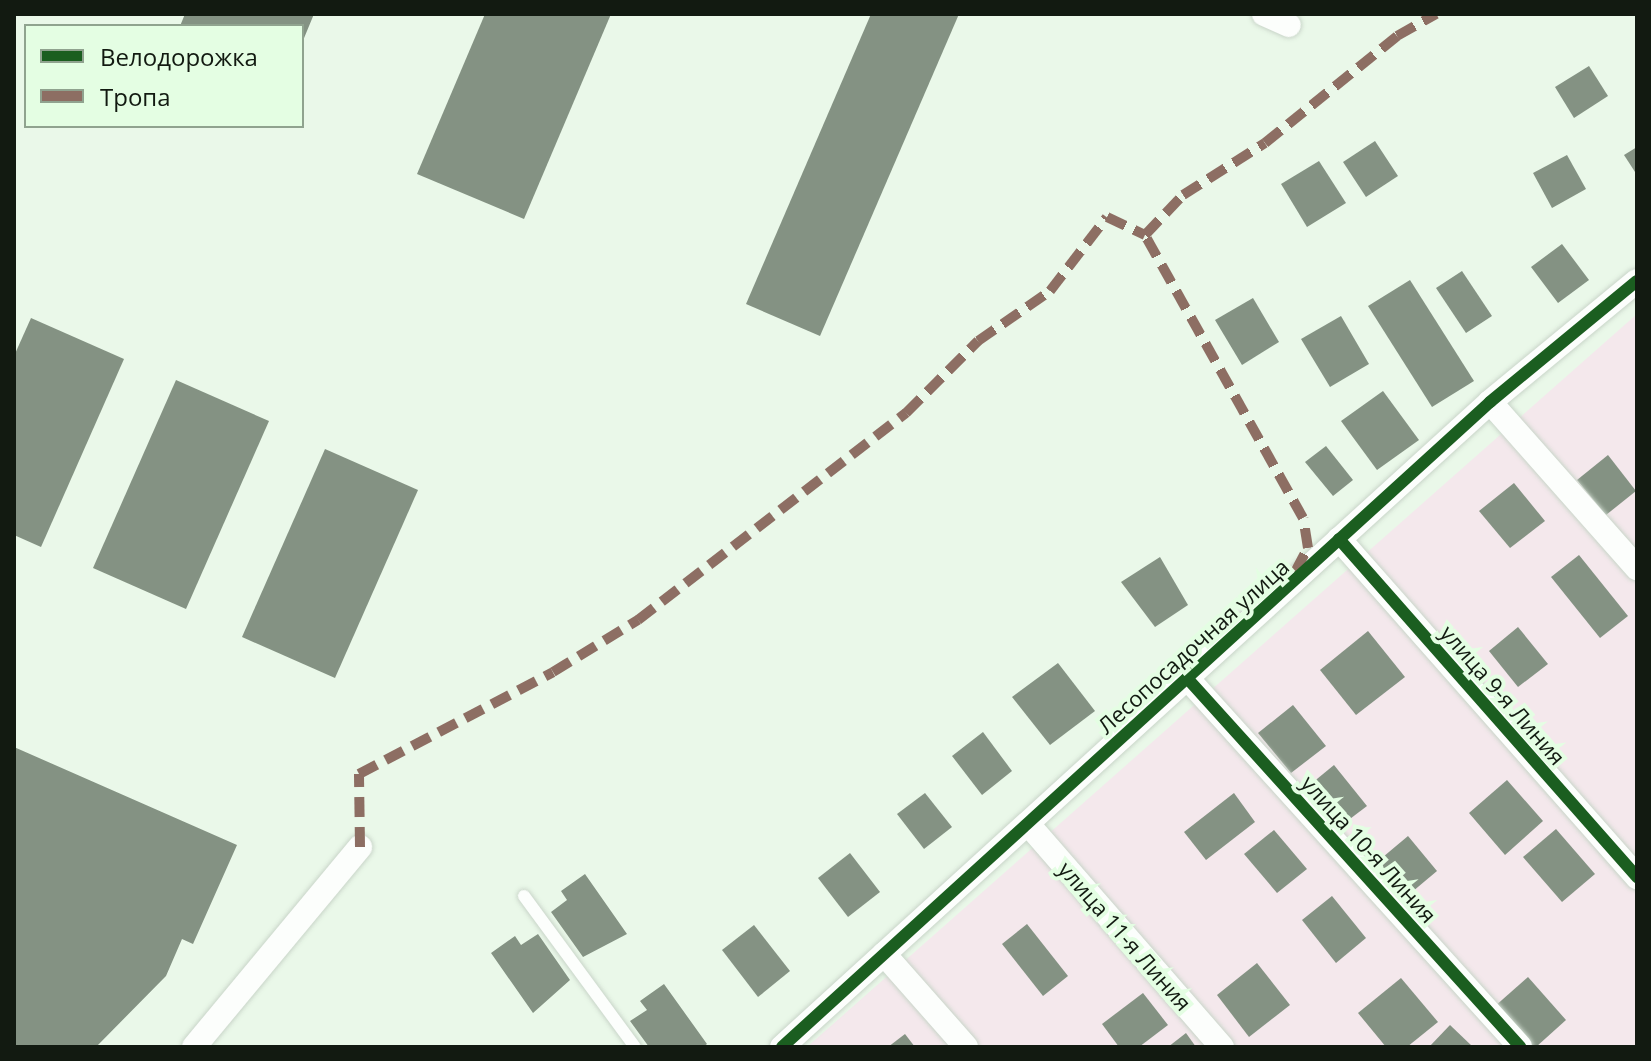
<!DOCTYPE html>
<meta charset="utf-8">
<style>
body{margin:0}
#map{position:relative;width:1651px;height:1061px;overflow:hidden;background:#eaf8e9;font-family:"Open Sans",sans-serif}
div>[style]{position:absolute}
.green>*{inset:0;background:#f4e8ec}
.building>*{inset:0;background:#849283}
.roads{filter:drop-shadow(0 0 2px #c9d5c9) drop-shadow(0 0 2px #c9d5c9)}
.lane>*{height:12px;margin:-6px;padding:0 6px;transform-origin:6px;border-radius:6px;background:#fcfefc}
.street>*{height:24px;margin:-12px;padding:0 12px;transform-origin:12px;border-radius:12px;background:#fcfefc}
.quiet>*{height:10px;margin-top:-5px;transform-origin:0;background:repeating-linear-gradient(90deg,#8d6e63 0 20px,transparent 0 30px)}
.cycleway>*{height:12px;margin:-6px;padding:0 6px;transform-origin:6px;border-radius:6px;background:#1b5e20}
span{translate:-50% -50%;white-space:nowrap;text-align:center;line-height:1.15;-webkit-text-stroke:8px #e4fee3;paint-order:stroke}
.street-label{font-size:22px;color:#121a11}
.frame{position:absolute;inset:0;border:16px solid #121a11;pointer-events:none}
.legend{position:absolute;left:24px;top:24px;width:280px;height:104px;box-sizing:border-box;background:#e4fee3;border:2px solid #90a38f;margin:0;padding:10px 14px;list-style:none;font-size:24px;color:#121a11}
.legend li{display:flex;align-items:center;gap:16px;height:40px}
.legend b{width:40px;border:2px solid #90a38f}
</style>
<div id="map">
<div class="green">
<div style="clip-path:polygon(1637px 314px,1637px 1047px,807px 1047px)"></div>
</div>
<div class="building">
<div style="clip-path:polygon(185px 14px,314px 14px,302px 43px,302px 26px,180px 26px)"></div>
<div style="clip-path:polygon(485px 14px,611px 14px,524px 219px,417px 174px)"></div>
<div style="clip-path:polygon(871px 14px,959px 14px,820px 336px,746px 304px)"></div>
<div style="clip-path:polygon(1589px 66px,1608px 96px,1574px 118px,1555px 87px)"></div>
<div style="clip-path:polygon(1375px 141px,1398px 176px,1366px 197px,1343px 162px)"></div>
<div style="clip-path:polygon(1637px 147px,1637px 175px,1624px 155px)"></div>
<div style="clip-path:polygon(1567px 155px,1586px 189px,1552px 208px,1533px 173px)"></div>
<div style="clip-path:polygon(1319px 161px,1346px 203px,1307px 227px,1281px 184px)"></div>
<div style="clip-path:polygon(1562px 244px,1589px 280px,1558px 303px,1531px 267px)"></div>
<div style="clip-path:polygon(1462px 271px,1492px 316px,1466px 333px,1436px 288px)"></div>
<div style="clip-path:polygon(1410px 280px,1474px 381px,1432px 407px,1368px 306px)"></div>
<div style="clip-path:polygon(1253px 298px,1279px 342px,1242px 365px,1215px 320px)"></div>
<div style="clip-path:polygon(1341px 316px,1369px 364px,1330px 387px,1301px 339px)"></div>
<div style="clip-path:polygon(31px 318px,124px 359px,41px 547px,14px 535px,14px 356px)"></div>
<div style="clip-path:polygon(176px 380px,269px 421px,186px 609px,93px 568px)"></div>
<div style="clip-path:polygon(1383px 391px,1419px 440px,1377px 470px,1341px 421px)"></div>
<div style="clip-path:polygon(1326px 446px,1353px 480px,1333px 496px,1305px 462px)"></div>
<div style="clip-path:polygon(325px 449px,418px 490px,335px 678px,242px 637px)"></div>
<div style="clip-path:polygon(1608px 455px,1636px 491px,1606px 515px,1577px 480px)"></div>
<div style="clip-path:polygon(1514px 483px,1545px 521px,1510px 548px,1479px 511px)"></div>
<div style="clip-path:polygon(1579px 555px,1628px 616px,1600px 638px,1551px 577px)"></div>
<div style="clip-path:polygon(1160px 557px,1188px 605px,1155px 627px,1121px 582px)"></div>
<div style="clip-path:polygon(1518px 627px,1548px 664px,1518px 687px,1489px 651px)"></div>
<div style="clip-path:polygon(1368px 631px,1405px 677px,1356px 715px,1320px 670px)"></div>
<div style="clip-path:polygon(1058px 663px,1095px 711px,1050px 745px,1012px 697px)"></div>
<div style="clip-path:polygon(1293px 705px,1326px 746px,1291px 773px,1258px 733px)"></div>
<div style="clip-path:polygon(983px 732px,1012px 771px,982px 795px,952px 756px)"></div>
<div style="clip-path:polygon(14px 747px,237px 845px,193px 944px,182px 939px,166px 976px,96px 1047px,14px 1047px)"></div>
<div style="clip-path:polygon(1334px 765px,1367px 806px,1338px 828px,1306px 788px)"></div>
<div style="clip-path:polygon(1507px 780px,1543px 821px,1505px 855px,1469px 813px)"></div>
<div style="clip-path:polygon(925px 793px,952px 827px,924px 849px,897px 814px)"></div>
<div style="clip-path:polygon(1234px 793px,1255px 822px,1206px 860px,1184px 832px)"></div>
<div style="clip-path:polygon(1556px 829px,1595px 874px,1562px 902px,1523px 857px)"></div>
<div style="clip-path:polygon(1274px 830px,1307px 869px,1277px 893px,1244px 854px)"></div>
<div style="clip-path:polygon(1408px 836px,1437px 871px,1406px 897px,1377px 862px)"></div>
<div style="clip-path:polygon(850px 853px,880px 892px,848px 917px,818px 878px)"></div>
<div style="clip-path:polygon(585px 874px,627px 934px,583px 957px,551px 912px,567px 900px,561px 891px)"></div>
<div style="clip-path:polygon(1332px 896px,1366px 938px,1336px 963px,1302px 920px)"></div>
<div style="clip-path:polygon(1027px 924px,1068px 976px,1043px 996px,1002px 944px)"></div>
<div style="clip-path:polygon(754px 925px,790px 971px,758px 997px,722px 950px)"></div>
<div style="clip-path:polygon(538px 934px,570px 980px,533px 1013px,491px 953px,515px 936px,521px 945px)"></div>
<div style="clip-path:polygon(1257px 963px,1290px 1005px,1249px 1037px,1217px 995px)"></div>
<div style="clip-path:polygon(1528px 977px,1566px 1020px,1536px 1047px,1530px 1047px,1494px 1007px)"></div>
<div style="clip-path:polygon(1401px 978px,1438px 1022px,1407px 1047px,1386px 1047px,1358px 1013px)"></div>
<div style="clip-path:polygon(664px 984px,707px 1044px,703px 1047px,649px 1047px,630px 1021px,647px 1010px,640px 1001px)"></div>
<div style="clip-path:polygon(1143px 993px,1168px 1025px,1139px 1047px,1119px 1047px,1102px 1024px)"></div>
<div style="clip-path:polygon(1450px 1025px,1473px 1047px,1429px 1047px)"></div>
<div style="clip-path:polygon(1186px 1033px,1196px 1047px,1168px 1047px)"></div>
<div style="clip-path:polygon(905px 1034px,915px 1047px,888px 1047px)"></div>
</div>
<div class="roads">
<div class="lane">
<div style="left:524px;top:896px;width:187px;rotate:53.7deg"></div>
</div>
<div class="street">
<div style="left:1264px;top:14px;width:27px;rotate:24deg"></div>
<div style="left:1490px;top:402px;width:222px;rotate:48.5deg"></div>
<div style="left:1339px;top:539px;width:451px;rotate:48.6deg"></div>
<div style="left:1187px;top:678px;width:497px;rotate:47.9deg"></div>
<div style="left:1028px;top:824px;width:296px;rotate:49deg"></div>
<div style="left:884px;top:954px;width:124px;rotate:48.6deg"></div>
<div style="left:194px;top:1047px;width:260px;rotate:-50.3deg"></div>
<div style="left:782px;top:1047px;width:958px;rotate:-42.33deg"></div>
<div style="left:1490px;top:402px;width:190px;rotate:-39.5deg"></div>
</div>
</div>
<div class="quiet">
<div style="left:1295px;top:572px;width:27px;rotate:-62deg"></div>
<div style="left:1308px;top:548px;width:30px;rotate:-99deg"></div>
<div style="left:1303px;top:518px;width:324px;rotate:-119.2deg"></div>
<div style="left:1145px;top:235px;width:55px;rotate:-46.5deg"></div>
<div style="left:1183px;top:195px;width:97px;rotate:-32.4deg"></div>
<div style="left:1265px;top:143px;width:170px;rotate:-39deg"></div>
<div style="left:1397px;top:36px;width:45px;rotate:-29.4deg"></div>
<div style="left:360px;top:847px;width:73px;rotate:-90.8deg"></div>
<div style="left:359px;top:774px;width:219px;rotate:-27.7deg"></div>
<div style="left:553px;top:672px;width:100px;rotate:-31.5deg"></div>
<div style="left:638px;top:620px;width:339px;rotate:-37.7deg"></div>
<div style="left:906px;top:413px;width:102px;rotate:-45deg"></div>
<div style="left:978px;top:341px;width:88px;rotate:-34.8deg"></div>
<div style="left:1050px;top:291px;width:93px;rotate:-52.4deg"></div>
<div style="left:1107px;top:217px;width:42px;rotate:25.3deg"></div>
</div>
<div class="cycleway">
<div style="left:1339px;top:539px;width:451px;rotate:48.6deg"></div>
<div style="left:1187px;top:678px;width:497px;rotate:47.9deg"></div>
<div style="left:782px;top:1047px;width:958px;rotate:-42.33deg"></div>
<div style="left:1490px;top:402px;width:190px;rotate:-39.5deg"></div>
</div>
<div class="street-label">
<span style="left:1193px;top:646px;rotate:-42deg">Лесопосадочная улица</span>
<span style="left:1503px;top:695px;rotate:49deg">улица 9-я Линия</span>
<span style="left:1369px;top:849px;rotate:48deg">улица 10-я Линия</span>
<span style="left:1125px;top:936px;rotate:49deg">улица 11-я Линия</span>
</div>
<div class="frame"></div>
<ul class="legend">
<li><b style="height:10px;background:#1b5e20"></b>Велодорожка</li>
<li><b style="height:10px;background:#8d6e63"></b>Тропа</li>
</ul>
</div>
